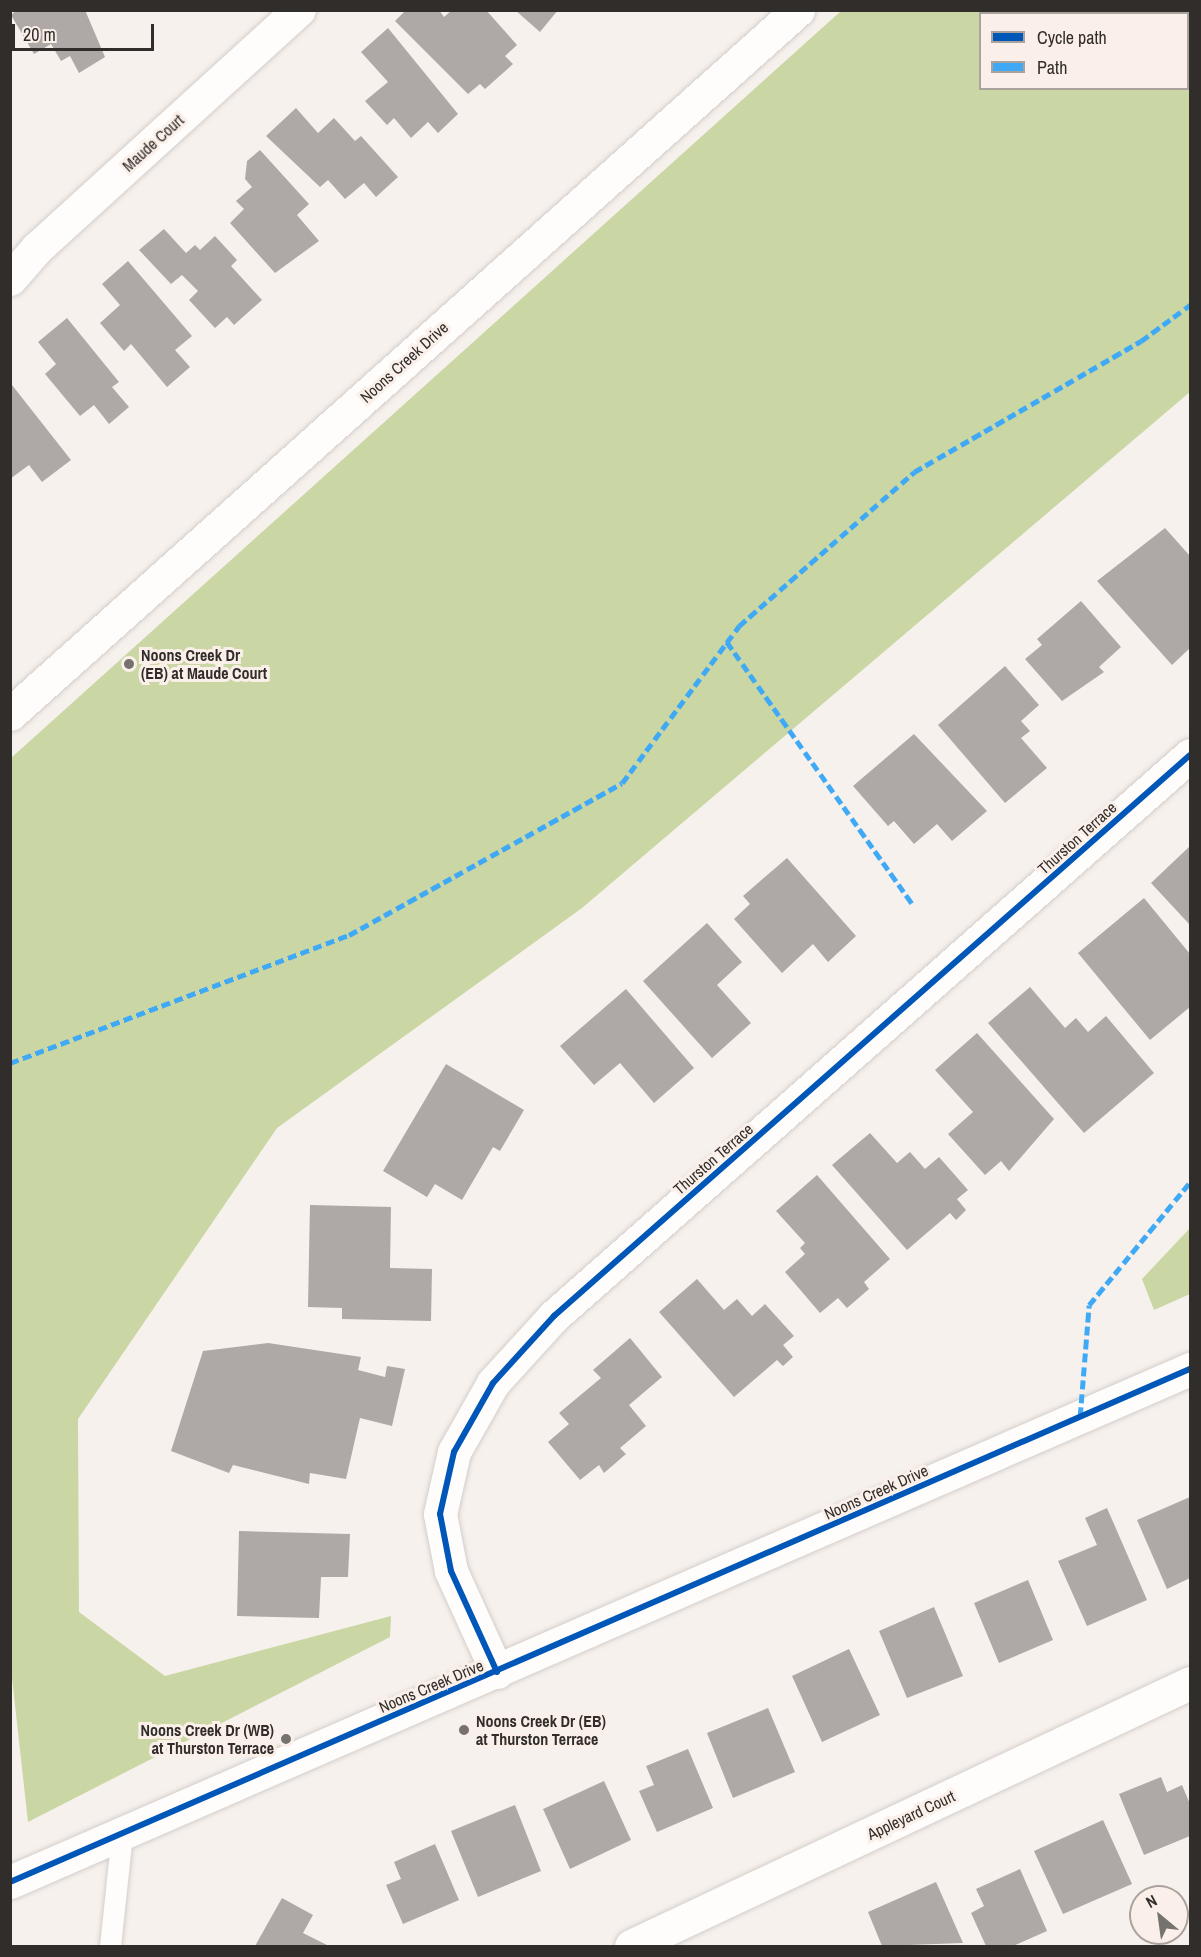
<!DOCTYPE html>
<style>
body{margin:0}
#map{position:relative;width:1201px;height:1957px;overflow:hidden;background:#f7f1ed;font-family:"Archivo Narrow",sans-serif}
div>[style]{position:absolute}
.forest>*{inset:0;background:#cad7a4}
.building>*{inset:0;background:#aea9a6}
.roads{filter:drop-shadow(0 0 2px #d3cecb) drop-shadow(0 0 2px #d3cecb)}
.lane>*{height:21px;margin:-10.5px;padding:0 10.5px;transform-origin:10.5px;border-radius:10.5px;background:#fefdfc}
.street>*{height:33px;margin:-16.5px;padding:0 16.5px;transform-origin:16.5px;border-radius:16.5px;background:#fefdfc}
.secondary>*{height:33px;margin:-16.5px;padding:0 16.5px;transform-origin:16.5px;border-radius:16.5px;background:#fefdfc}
.quiet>*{height:4.5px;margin-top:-2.25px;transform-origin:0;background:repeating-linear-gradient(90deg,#3fa9f5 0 9px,transparent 0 13.5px)}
.cycleway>*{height:6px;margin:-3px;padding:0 3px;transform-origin:3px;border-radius:3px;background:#0057b8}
.dots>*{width:16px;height:16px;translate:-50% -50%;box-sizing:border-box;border:3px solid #fbf0e9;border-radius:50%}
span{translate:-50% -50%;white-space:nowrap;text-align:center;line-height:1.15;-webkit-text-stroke:6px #fbf0e9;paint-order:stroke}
.street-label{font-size:16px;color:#312d2a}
.poi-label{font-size:16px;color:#312d2a;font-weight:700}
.left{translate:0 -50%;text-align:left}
.right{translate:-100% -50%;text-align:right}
.frame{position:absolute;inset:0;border:12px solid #312d2a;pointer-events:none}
.legend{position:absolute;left:979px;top:12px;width:210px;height:78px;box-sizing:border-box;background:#fbf0e9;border:2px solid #aaa29d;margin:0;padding:8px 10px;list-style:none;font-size:18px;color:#312d2a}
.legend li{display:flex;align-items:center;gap:12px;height:30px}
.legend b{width:30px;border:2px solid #aaa29d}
.north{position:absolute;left:1129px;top:1885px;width:60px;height:60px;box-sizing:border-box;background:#fbf0e9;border:2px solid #aaa29d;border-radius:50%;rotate:331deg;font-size:16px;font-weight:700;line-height:24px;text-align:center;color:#312d2a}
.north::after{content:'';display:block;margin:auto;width:21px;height:27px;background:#76726e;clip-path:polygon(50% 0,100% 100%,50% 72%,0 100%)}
.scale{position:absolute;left:12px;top:24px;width:142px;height:27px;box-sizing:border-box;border:3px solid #312d2a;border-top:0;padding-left:8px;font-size:18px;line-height:21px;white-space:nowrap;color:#312d2a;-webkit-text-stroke:4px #fbf0e9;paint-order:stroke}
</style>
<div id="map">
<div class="forest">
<div style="clip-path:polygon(evenodd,841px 11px,1190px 11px,1190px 392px,582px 908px,277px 1128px,78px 1419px,79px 1612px,165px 1676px,391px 1616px,390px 1637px,28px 1822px,10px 1660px,11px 758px,841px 11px,980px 14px,1188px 14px,1188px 88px,980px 88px,980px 14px)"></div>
<div style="clip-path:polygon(1190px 1228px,1190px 1294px,1154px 1310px,1142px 1279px)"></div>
</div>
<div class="building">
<div style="clip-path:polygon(17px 10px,85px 10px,105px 57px,79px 73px,70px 56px,61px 61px,51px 44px,34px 54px,11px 15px)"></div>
<div style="clip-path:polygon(406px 10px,439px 10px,444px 17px,452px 10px,486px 10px,517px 45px,505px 56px,513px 64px,485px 89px,480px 84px,468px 94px,395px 21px)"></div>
<div style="clip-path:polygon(515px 10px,558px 10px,540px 32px)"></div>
<div style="clip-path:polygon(388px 28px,458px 114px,438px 133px,428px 122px,411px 138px,394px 118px,387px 125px,365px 101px,388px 82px,361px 52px)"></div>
<div style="clip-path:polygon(296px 108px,318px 133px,334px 118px,355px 141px,361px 136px,398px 177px,376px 197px,364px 183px,345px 199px,328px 180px,320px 187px,266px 136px)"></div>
<div style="clip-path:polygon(260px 150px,309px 204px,297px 215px,319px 241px,275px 273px,230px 223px,244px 209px,236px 201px,252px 187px,245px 179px,247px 161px)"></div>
<div style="clip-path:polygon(164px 229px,186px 253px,195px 245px,200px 250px,215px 236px,237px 260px,231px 266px,262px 300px,234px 325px,227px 317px,215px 328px,189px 300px,198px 291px,182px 275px,171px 284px,139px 250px)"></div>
<div style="clip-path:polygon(128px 261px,192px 336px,175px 350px,190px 367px,167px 387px,131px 344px,124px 351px,100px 323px,120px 305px,102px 284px)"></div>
<div style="clip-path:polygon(67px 318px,119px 382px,112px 387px,129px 407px,109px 424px,94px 405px,80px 416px,45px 374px,56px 364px,38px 342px)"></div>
<div style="clip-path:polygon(12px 385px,71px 460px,42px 482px,29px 465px,10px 479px)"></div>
<div style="clip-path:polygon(1165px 528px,1190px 556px,1190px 648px,1172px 665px,1097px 581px)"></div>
<div style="clip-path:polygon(1081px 601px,1121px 647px,1099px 667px,1104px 672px,1062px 701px,1025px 659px,1042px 645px,1037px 639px)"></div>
<div style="clip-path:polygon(1005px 666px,1039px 705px,1021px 721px,1030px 731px,1021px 738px,1047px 768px,1005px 803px,938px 725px)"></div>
<div style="clip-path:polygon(914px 734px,987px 811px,952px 841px,937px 824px,914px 844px,894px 821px,888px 826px,853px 786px)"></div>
<div style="clip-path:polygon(1189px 847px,1190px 849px,1190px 925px,1151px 883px)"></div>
<div style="clip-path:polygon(787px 858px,856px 936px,828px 962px,813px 944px,782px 973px,734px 919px,750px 904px,743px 896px)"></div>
<div style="clip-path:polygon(1144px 898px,1190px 954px,1190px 1007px,1150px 1040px,1078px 953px)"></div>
<div style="clip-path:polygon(707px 923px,742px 962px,717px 985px,751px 1023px,712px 1058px,643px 981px)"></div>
<div style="clip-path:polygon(1030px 987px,1065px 1028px,1076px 1018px,1088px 1032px,1106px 1016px,1154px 1073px,1084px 1133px,988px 1023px)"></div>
<div style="clip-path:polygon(626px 989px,694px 1068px,654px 1103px,620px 1063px,594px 1085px,560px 1046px)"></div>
<div style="clip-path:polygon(977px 1033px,1054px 1119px,1009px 1171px,1001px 1161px,985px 1175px,948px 1134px,973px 1112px,935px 1070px)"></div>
<div style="clip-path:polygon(446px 1064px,524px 1110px,500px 1151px,493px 1147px,462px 1200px,435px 1184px,427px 1197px,383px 1171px)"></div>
<div style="clip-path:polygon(870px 1133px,897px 1163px,910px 1152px,925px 1169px,939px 1157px,968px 1190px,957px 1199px,966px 1210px,956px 1220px,950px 1213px,907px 1250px,832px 1165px)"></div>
<div style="clip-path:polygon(817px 1175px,890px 1259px,864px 1282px,869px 1289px,847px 1308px,838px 1298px,820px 1313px,785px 1272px,805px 1254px,800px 1248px,805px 1243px,776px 1211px)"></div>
<div style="clip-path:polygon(310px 1205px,391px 1207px,390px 1268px,432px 1269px,431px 1321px,342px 1319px,342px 1308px,308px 1307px)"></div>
<div style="clip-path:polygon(697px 1279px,724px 1310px,737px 1299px,752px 1316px,765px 1304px,794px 1336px,783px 1345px,793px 1357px,783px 1366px,777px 1360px,734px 1397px,659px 1312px)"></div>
<div style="clip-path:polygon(630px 1338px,662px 1377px,629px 1405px,646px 1426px,620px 1448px,626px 1454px,604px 1473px,599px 1465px,580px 1480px,548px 1442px,569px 1424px,559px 1413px,601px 1378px,593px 1370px)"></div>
<div style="clip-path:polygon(268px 1343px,361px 1357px,358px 1370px,385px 1377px,387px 1366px,405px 1369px,392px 1426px,360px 1418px,346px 1479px,310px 1473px,309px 1484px,233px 1465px,229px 1473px,171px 1451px,203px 1351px)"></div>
<div style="clip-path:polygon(1190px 1497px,1190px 1578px,1167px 1589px,1137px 1520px)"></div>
<div style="clip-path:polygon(1107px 1508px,1147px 1600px,1087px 1626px,1058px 1561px,1097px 1545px,1085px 1518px)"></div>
<div style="clip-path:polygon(239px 1531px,350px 1534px,348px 1577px,321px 1577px,319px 1618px,237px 1616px)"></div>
<div style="clip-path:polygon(1028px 1580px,1053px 1640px,999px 1663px,974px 1603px)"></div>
<div style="clip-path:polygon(934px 1607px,963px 1676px,907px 1698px,879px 1631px)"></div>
<div style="clip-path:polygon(849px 1649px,880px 1715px,822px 1742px,792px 1676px)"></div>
<div style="clip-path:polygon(768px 1708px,795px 1772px,733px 1798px,707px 1733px)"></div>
<div style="clip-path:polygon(688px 1749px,713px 1808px,657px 1832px,639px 1791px,654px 1785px,646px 1766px)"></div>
<div style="clip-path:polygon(1161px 1777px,1167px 1792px,1182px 1785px,1190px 1804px,1190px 1836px,1144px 1855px,1119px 1794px)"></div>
<div style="clip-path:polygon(604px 1781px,631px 1840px,570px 1869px,543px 1809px)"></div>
<div style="clip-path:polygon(515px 1805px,541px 1871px,478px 1897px,451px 1831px)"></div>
<div style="clip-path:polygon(1103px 1820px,1132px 1884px,1063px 1914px,1034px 1851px)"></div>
<div style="clip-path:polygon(435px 1844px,459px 1900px,403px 1924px,386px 1885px,401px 1879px,394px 1862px)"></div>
<div style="clip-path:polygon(1020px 1869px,1047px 1931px,1013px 1946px,986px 1946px,971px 1913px,984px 1906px,976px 1889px)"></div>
<div style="clip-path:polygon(936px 1882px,963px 1943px,882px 1946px,868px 1912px)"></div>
<div style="clip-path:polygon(282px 1898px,313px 1915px,303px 1933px,329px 1946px,255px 1946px)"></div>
</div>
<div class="roads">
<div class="lane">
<div style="left:110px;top:1946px;width:114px;rotate:-83.9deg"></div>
</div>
<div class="street">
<div style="left:10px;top:279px;width:41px;rotate:-48.9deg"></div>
<div style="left:37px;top:248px;width:354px;rotate:-42.3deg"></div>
<div style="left:497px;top:1672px;width:111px;rotate:-114.5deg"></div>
<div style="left:451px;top:1571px;width:58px;rotate:-100.9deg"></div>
<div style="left:440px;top:1514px;width:64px;rotate:-77.3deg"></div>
<div style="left:454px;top:1452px;width:79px;rotate:-60.5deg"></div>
<div style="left:493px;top:1383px;width:91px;rotate:-47.7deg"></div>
<div style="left:554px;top:1316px;width:848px;rotate:-41.41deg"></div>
<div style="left:631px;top:1946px;width:618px;rotate:-25.2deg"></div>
</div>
<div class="secondary">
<div style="left:10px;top:714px;width:1057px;rotate:-41.78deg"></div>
<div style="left:10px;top:1882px;width:1287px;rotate:-23.5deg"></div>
</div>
</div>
<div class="quiet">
<div style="left:727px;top:642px;width:324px;rotate:54.7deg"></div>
<div style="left:10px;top:1063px;width:362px;rotate:-20.7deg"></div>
<div style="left:349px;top:935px;width:312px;rotate:-29.1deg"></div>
<div style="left:622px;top:783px;width:196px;rotate:-53.3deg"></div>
<div style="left:739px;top:626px;width:233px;rotate:-41.3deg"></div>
<div style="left:914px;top:472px;width:262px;rotate:-30deg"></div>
<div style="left:1141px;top:341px;width:61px;rotate:-36.3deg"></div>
<div style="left:1080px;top:1416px;width:111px;rotate:-85.4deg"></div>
<div style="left:1089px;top:1305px;width:159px;rotate:-50.6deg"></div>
</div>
<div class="cycleway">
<div style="left:497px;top:1672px;width:111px;rotate:-114.5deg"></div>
<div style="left:451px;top:1571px;width:58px;rotate:-100.9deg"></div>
<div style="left:440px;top:1514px;width:64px;rotate:-77.3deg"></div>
<div style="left:454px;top:1452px;width:79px;rotate:-60.5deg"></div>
<div style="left:493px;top:1383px;width:91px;rotate:-47.7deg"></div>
<div style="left:554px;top:1316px;width:848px;rotate:-41.41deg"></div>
<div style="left:10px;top:1882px;width:1287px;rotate:-23.5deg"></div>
</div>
<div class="dots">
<div style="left:129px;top:664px;background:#76726e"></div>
<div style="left:464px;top:1730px;background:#76726e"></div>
<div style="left:286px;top:1739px;background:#76726e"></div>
</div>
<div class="street-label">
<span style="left:153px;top:143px;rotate:-42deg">Maude Court</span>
<span style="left:404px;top:362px;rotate:-42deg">Noons Creek Drive</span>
<span style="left:1077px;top:838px;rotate:-42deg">Thurston Terrace</span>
<span style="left:713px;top:1159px;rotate:-41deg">Thurston Terrace</span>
<span style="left:876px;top:1492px;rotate:-24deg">Noons Creek Drive</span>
<span style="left:431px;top:1686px;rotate:-23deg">Noons Creek Drive</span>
<span style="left:911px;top:1815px;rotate:-25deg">Appleyard Court</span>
</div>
<div class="poi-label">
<span class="left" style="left:141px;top:664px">Noons Creek Dr<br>(EB) at Maude Court</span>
<span class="left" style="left:476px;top:1730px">Noons Creek Dr (EB)<br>at Thurston Terrace</span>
<span class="right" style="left:274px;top:1739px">Noons Creek Dr (WB)<br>at Thurston Terrace</span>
</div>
<div class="frame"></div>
<ul class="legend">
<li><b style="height:8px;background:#0057b8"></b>Cycle path</li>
<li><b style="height:8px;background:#3fa9f5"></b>Path</li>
</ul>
<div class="north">N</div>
<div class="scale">20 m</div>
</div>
